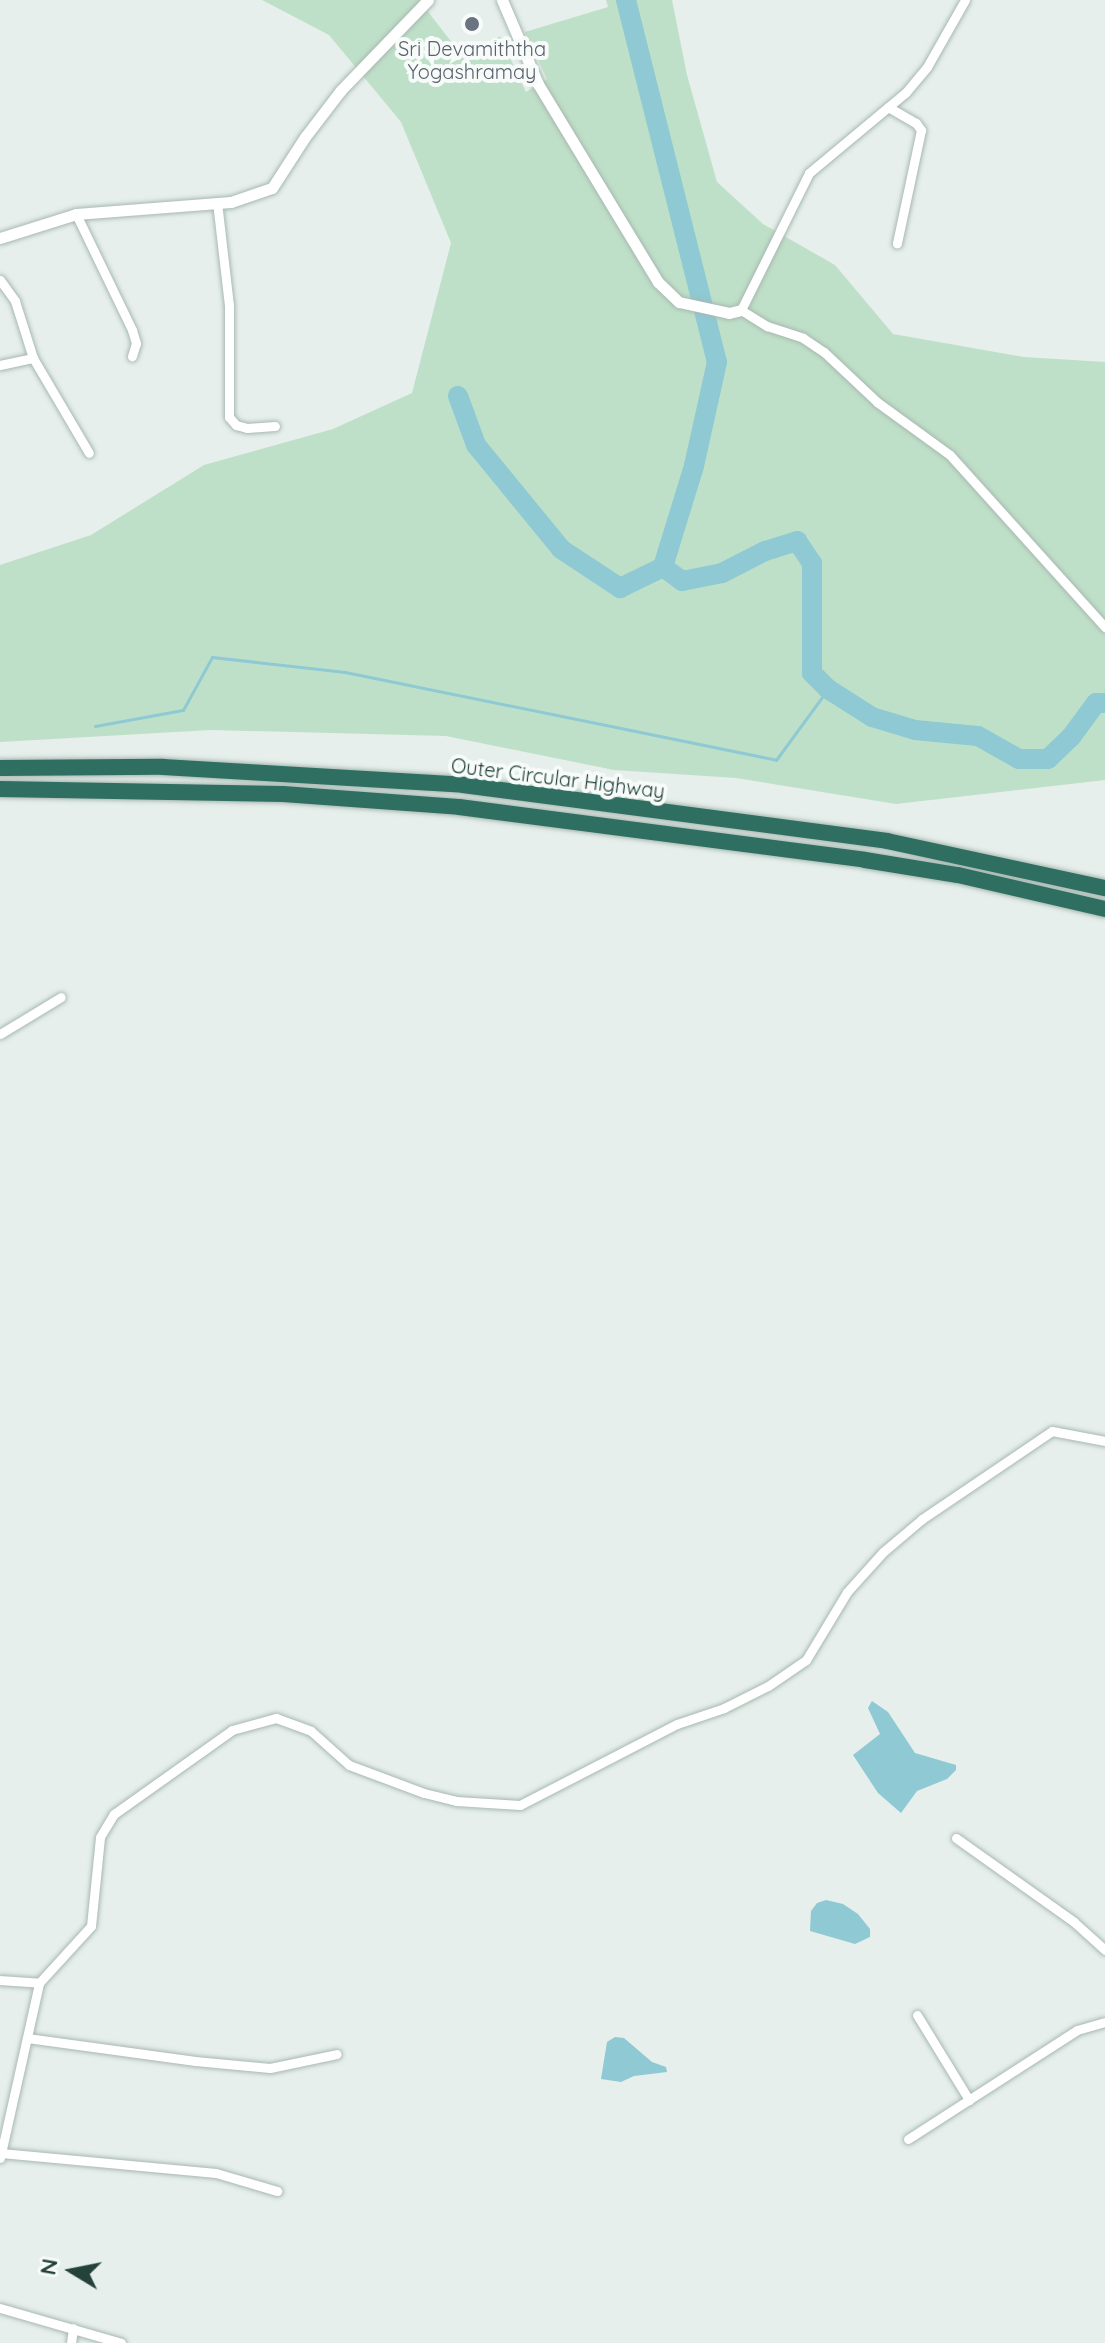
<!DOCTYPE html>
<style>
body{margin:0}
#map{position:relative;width:1105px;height:2343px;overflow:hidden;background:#e6efeb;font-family:Quicksand,sans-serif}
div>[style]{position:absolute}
.green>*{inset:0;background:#bfe0c8}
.water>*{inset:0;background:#8ec9d4}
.stream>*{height:3px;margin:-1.5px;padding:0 1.5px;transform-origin:1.5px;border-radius:1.5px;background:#8ec9d4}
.river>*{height:20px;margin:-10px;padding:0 10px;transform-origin:10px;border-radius:10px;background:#8ec9d4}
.roads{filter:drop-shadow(0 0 2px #a8b8b2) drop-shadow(0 0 2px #a8b8b2)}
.minor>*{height:9px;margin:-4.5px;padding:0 4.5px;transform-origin:4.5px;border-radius:4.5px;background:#fff}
.tertiary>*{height:11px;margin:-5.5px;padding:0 5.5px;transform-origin:5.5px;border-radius:5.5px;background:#fff}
.motorway>*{height:16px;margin:-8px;padding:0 8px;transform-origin:8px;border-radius:8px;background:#2f6f62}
.dots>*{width:22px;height:22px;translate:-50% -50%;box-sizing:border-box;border:4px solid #f7fbf9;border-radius:50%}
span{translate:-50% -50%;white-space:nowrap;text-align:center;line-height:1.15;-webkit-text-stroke:8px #f7fbf9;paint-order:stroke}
.worship-label{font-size:20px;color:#5b616d}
.street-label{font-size:20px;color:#24423a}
.north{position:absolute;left:32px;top:2231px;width:80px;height:80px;-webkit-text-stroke:6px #f7fbf9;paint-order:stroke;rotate:280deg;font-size:22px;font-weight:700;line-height:32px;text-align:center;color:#24423a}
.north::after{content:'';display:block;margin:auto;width:28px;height:36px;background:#24423a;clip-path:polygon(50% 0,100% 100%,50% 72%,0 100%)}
</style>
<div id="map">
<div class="green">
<div style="clip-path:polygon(262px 0,419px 0,467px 62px,500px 36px,526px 92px,547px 79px,525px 32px,608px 7px,606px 0,672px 0,687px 75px,717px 182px,763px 224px,835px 265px,893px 334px,1024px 357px,1105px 362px,1105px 780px,896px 804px,736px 778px,614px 770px,446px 736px,211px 730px,0 742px,0 565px,91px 535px,204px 465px,333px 429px,412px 393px,451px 243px,401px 122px,329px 35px)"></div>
</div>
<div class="water">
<div style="clip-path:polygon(872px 1701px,888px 1712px,915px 1753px,956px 1765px,956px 1770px,947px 1779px,917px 1791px,901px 1813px,878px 1793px,853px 1755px,880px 1734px,868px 1708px)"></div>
<div style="clip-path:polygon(826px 1900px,843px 1904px,858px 1914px,870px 1929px,870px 1937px,855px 1944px,810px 1931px,811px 1911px,817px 1903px)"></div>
<div style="clip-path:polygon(615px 2037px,624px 2038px,652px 2062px,666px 2067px,667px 2072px,634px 2076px,621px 2082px,601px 2079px,607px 2042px)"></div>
</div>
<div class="stream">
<div style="left:95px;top:726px;width:89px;rotate:-10.3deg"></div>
<div style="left:183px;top:710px;width:60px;rotate:-61.3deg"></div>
<div style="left:212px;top:657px;width:134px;rotate:6.4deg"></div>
<div style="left:345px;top:672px;width:440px;rotate:11.5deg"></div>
<div style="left:776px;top:760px;width:88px;rotate:-53.8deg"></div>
</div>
<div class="river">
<div style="left:626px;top:0;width:373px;rotate:75.9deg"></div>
<div style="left:717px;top:362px;width:107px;rotate:102.5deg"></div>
<div style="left:694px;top:466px;width:106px;rotate:107.1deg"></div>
<div style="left:663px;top:567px;width:24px;rotate:36deg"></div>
<div style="left:682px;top:581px;width:41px;rotate:-11.3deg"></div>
<div style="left:722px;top:573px;width:48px;rotate:-27.1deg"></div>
<div style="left:765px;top:551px;width:34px;rotate:-17deg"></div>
<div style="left:797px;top:541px;width:27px;rotate:56deg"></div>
<div style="left:812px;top:563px;width:110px;rotate:90deg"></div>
<div style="left:812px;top:673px;width:23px;rotate:45deg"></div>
<div style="left:828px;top:689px;width:52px;rotate:32.5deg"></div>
<div style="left:872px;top:717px;width:45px;rotate:16.8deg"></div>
<div style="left:915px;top:730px;width:63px;rotate:5.4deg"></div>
<div style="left:978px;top:736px;width:47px;rotate:29.3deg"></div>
<div style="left:1019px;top:759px;width:29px"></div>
<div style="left:1048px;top:759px;width:32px;rotate:-44deg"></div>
<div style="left:1071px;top:737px;width:42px;rotate:-53.7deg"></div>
<div style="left:1096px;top:703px;width:9px"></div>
<div style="left:458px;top:396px;width:52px;rotate:69.8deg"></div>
<div style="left:476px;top:445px;width:134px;rotate:50.7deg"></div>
<div style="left:561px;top:549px;width:71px;rotate:33.5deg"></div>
<div style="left:620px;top:588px;width:48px;rotate:-26deg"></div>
</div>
<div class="roads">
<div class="minor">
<div style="left:965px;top:0;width:77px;rotate:119.6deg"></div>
<div style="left:927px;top:67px;width:34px;rotate:130deg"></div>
<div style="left:905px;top:93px;width:125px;rotate:140.2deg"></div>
<div style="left:809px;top:173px;width:153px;rotate:116.4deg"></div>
<div style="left:741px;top:310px;width:31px;rotate:32deg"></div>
<div style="left:767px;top:326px;width:38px;rotate:18deg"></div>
<div style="left:803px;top:338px;width:25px;rotate:34deg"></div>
<div style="left:824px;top:352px;width:73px;rotate:43.3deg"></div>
<div style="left:877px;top:402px;width:90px;rotate:36deg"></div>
<div style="left:950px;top:455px;width:232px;rotate:48deg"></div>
<div style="left:888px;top:107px;width:32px;rotate:30deg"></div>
<div style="left:916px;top:123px;width:9px;rotate:54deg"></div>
<div style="left:921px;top:130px;width:116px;rotate:102deg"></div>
<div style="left:217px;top:202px;width:104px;rotate:83.4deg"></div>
<div style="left:229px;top:305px;width:112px;rotate:90deg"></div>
<div style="left:229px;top:417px;width:11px;rotate:49deg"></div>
<div style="left:236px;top:425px;width:11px;rotate:15deg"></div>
<div style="left:247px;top:428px;width:28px;rotate:-4deg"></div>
<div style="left:76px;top:214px;width:129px;rotate:64.2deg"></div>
<div style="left:132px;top:330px;width:14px;rotate:73deg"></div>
<div style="left:136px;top:343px;width:14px;rotate:107deg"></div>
<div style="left:0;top:280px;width:26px;rotate:54deg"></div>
<div style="left:15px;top:301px;width:60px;rotate:72.5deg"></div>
<div style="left:33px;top:358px;width:110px;rotate:59.5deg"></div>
<div style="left:0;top:365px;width:34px;rotate:-12deg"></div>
<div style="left:0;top:1034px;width:71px;rotate:-31.2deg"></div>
<div style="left:956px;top:1838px;width:145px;rotate:35.4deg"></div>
<div style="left:1074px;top:1922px;width:42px;rotate:42.1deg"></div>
<div style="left:0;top:1980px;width:39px;rotate:4deg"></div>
<div style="left:917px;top:2015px;width:100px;rotate:58.5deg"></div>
<div style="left:27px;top:2038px;width:170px;rotate:7.8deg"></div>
<div style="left:195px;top:2061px;width:75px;rotate:5.3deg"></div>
<div style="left:270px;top:2068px;width:68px;rotate:-11.8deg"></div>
<div style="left:908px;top:2139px;width:201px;rotate:-32.8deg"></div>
<div style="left:1077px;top:2030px;width:29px;rotate:-16deg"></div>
<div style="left:1px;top:2153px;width:216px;rotate:5.3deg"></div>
<div style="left:216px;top:2173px;width:64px;rotate:16.4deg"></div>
<div style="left:0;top:2158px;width:179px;rotate:-77.4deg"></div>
<div style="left:39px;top:1983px;width:77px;rotate:-47.6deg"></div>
<div style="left:91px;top:1926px;width:89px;rotate:-84.2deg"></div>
<div style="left:100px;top:1837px;width:27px;rotate:-59deg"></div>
<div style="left:114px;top:1814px;width:145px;rotate:-35.4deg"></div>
<div style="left:232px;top:1730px;width:46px;rotate:-15.3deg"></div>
<div style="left:276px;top:1718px;width:37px;rotate:20deg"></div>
<div style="left:311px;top:1731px;width:51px;rotate:41.8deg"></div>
<div style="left:349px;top:1765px;width:80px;rotate:20.5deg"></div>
<div style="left:424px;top:1793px;width:33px;rotate:14deg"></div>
<div style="left:456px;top:1801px;width:64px;rotate:3.6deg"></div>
<div style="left:520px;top:1805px;width:177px;rotate:-27.3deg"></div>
<div style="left:677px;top:1724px;width:50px;rotate:-18.8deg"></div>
<div style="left:724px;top:1708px;width:49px;rotate:-26.6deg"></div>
<div style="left:768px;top:1686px;width:46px;rotate:-34.4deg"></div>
<div style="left:806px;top:1660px;width:79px;rotate:-58.9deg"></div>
<div style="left:847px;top:1592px;width:54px;rotate:-48deg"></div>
<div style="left:883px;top:1552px;width:51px;rotate:-40.2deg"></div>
<div style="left:922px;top:1519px;width:157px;rotate:-34.1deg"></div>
<div style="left:1052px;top:1431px;width:54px;rotate:10.7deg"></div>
<div style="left:0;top:2308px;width:126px;rotate:16.1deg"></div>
<div style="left:71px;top:2343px;width:15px;rotate:-82deg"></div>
</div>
<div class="tertiary">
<div style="left:502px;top:0;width:91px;rotate:66.8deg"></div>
<div style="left:538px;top:84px;width:232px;rotate:58.8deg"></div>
<div style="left:658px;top:282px;width:29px;rotate:44deg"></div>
<div style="left:679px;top:302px;width:51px;rotate:12.4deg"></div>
<div style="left:729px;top:313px;width:12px;rotate:-14deg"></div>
<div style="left:0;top:238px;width:80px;rotate:-17.5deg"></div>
<div style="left:76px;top:214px;width:155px;rotate:-4.4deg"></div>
<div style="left:231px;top:202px;width:43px;rotate:-18.9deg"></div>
<div style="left:272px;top:188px;width:61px;rotate:-57.1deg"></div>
<div style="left:305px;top:137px;width:59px;rotate:-52.5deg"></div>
<div style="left:341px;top:90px;width:125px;rotate:-46deg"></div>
</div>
<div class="motorway">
<div style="left:0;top:768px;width:163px;rotate:-0.4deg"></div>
<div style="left:163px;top:767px;width:301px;rotate:3.4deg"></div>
<div style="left:463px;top:785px;width:428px;rotate:7.5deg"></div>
<div style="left:887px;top:841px;width:223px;rotate:12.2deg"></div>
<div style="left:0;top:789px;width:283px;rotate:1deg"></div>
<div style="left:283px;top:794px;width:176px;rotate:4.2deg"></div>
<div style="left:459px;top:807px;width:409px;rotate:7.4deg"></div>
<div style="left:865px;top:860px;width:94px;rotate:9.2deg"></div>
<div style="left:958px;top:875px;width:151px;rotate:13deg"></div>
</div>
</div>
<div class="dots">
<div style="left:472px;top:24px;background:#6b7280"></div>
</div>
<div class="worship-label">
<span style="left:472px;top:60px">Sri Devamiththa<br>Yogashramay</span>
</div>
<div class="street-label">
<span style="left:558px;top:778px;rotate:7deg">Outer Circular Highway</span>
</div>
<div class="north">N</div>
</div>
